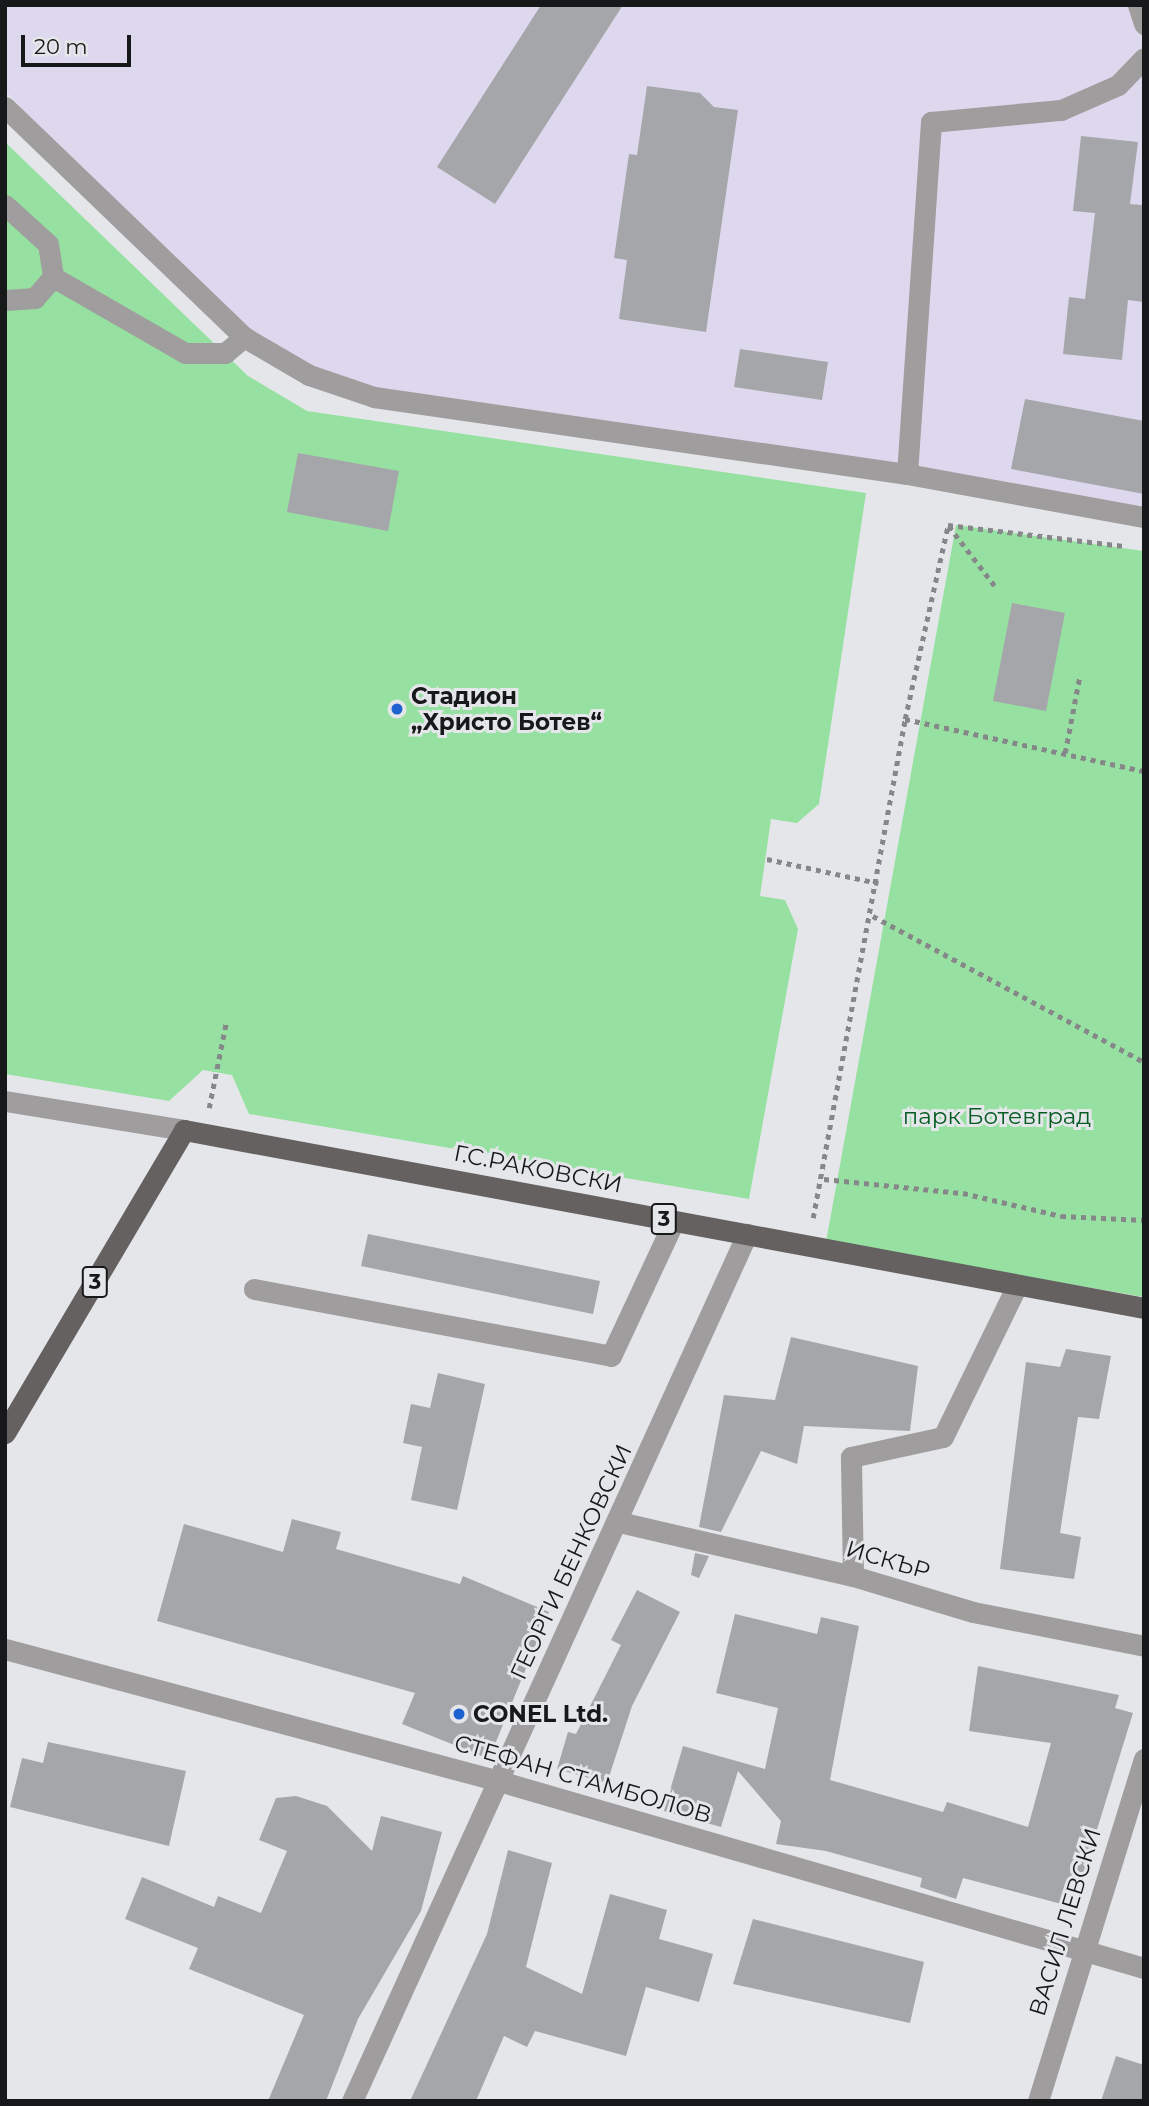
<!DOCTYPE html>
<meta charset="utf-8">
<style>
body{margin:0}
#map{position:relative;width:1149px;height:2106px;overflow:hidden;background:#e5e6e9;font-family:Montserrat,sans-serif}
div>[style]{position:absolute}
.industrial>*{inset:0;background:#ded8ee}
.green>*{inset:0;background:#96e1a1}
.building>*{inset:0;background:#a5a6aa}
.path>*{height:4.5px;margin-top:-2.25px;transform-origin:0;background:repeating-linear-gradient(90deg,#868789 0 5px,transparent 0 10px)}
.minor>*{height:21px;margin:-10.5px;padding:0 10.5px;transform-origin:10.5px;border-radius:10.5px;background:#9f9d9d}
.major>*{height:21px;margin:-10.5px;padding:0 10.5px;transform-origin:10.5px;border-radius:10.5px;background:#646160}
.dots>*{width:19px;height:19px;translate:-50% -50%;box-sizing:border-box;border:4px solid #e5e6e9;border-radius:50%}
span{translate:-50% -50%;white-space:nowrap;text-align:center;line-height:1.15;-webkit-text-stroke:6px #e5e6e9;paint-order:stroke}
.shield-label span{padding:2px 5px;background:#e5e6e9;border:2px solid;border-radius:5px;-webkit-text-stroke-width:0}
.shield-label{font-size:21px;color:#171819;font-weight:700}
.poi-label{font-size:23px;color:#171819;font-weight:700}
.left{translate:0 -50%;text-align:left}
.park-label{font-size:23px;color:#045c23}
.street-label{font-size:23px;color:#171819}
.frame{position:absolute;inset:0;border:7px solid #171819;pointer-events:none}
.scale{position:absolute;left:21px;top:35px;width:110px;height:32px;box-sizing:border-box;border:4px solid #171819;border-top:0;padding-left:9px;font-size:21px;line-height:24px;white-space:nowrap;color:#171819;-webkit-text-stroke:5px #e5e6e9;paint-order:stroke}
</style>
<div id="map">
<div class="industrial">
<div style="clip-path:polygon(5px 5px,1144px 5px,1144px 517px,374px 397px,244px 337px,5px 91px)"></div>
</div>
<div class="green">
<div style="clip-path:polygon(5px 142px,248px 376px,307px 411px,866px 493px,819px 804px,797px 823px,771px 819px,760px 896px,785px 900px,798px 929px,749px 1199px,249px 1114px,232px 1075px,203px 1070px,169px 1101px,5px 1074px)"></div>
<div style="clip-path:polygon(956px 525px,1144px 551px,1144px 1297px,826px 1242px)"></div>
</div>
<div class="building">
<div style="clip-path:polygon(541px 5px,623px 5px,495px 204px,437px 167px)"></div>
<div style="clip-path:polygon(647px 86px,700px 93px,714px 107px,738px 110px,706px 332px,619px 319px,627px 260px,614px 258px,629px 154px,637px 155px)"></div>
<div style="clip-path:polygon(1081px 136px,1138px 142px,1130px 204px,1142px 205px,1144px 302px,1128px 300px,1122px 360px,1063px 354px,1069px 297px,1085px 299px,1095px 213px,1073px 211px)"></div>
<div style="clip-path:polygon(740px 349px,828px 362px,822px 400px,734px 387px)"></div>
<div style="clip-path:polygon(1025px 399px,1144px 421px,1144px 494px,1011px 469px)"></div>
<div style="clip-path:polygon(298px 453px,399px 471px,388px 531px,287px 512px)"></div>
<div style="clip-path:polygon(1012px 603px,1065px 613px,1046px 711px,993px 701px)"></div>
<div style="clip-path:polygon(368px 1234px,600px 1281px,593px 1314px,361px 1266px)"></div>
<div style="clip-path:polygon(791px 1337px,918px 1366px,910px 1431px,804px 1426px,797px 1464px,761px 1451px,721px 1532px,699px 1527px,724px 1395px,775px 1400px)"></div>
<div style="clip-path:polygon(1066px 1349px,1111px 1356px,1099px 1419px,1078px 1417px,1060px 1533px,1081px 1537px,1074px 1579px,1000px 1569px,1026px 1362px,1060px 1367px)"></div>
<div style="clip-path:polygon(438px 1373px,485px 1384px,457px 1510px,411px 1500px,422px 1447px,403px 1443px,411px 1404px,430px 1408px)"></div>
<div style="clip-path:polygon(292px 1519px,341px 1532px,336px 1549px,460px 1584px,463px 1576px,549px 1612px,489px 1759px,402px 1724px,415px 1693px,157px 1621px,184px 1524px,283px 1552px)"></div>
<div style="clip-path:polygon(695px 1553px,709px 1556px,699px 1578px,691px 1575px)"></div>
<div style="clip-path:polygon(637px 1590px,680px 1612px,632px 1706px,607px 1783px,557px 1769px,568px 1732px,576px 1734px,621px 1645px,611px 1640px)"></div>
<div style="clip-path:polygon(735px 1614px,817px 1634px,821px 1617px,859px 1626px,830px 1780px,943px 1812px,947px 1802px,1028px 1827px,1051px 1743px,969px 1731px,978px 1666px,1119px 1695px,1115px 1708px,1133px 1713px,1073px 1907px,963px 1878px,956px 1899px,920px 1887px,922px 1878px,826px 1851px,776px 1844px,781px 1821px,738px 1771px,721px 1827px,664px 1811px,683px 1746px,765px 1769px,778px 1708px,716px 1693px)"></div>
<div style="clip-path:polygon(48px 1742px,186px 1771px,169px 1846px,10px 1807px,22px 1758px,43px 1763px)"></div>
<div style="clip-path:polygon(296px 1796px,327px 1806px,372px 1851px,381px 1816px,442px 1832px,421px 1911px,358px 2019px,326px 2101px,268px 2101px,304px 2015px,189px 1969px,198px 1948px,125px 1919px,142px 1877px,214px 1907px,218px 1896px,261px 1913px,287px 1851px,259px 1840px,276px 1798px)"></div>
<div style="clip-path:polygon(508px 1850px,552px 1863px,526px 1967px,582px 1994px,610px 1894px,667px 1910px,659px 1939px,713px 1954px,699px 2002px,646px 1987px,626px 2056px,535px 2031px,527px 2047px,504px 2036px,476px 2101px,410px 2101px,487px 1934px)"></div>
<div style="clip-path:polygon(753px 1919px,924px 1962px,910px 2023px,733px 1984px)"></div>
<div style="clip-path:polygon(1116px 2056px,1144px 2065px,1144px 2101px,1101px 2101px)"></div>
</div>
<div class="path">
<div style="left:949px;top:526px;width:76px;rotate:52.5deg"></div>
<div style="left:905px;top:719px;width:245px;rotate:12.3deg"></div>
<div style="left:1065px;top:753px;width:80px;rotate:-79.2deg"></div>
<div style="left:767px;top:859px;width:114px;rotate:12.2deg"></div>
<div style="left:873px;top:916px;width:308px;rotate:28.3deg"></div>
<div style="left:209px;top:1108px;width:87px;rotate:-78.7deg"></div>
<div style="left:824px;top:1179px;width:140px;rotate:5.8deg"></div>
<div style="left:963px;top:1193px;width:101px;rotate:13.2deg"></div>
<div style="left:1061px;top:1216px;width:83px;rotate:2.8deg"></div>
<div style="left:813px;top:1218px;width:507px;rotate:-79.55deg"></div>
<div style="left:905px;top:719px;width:199px;rotate:-77.5deg"></div>
<div style="left:948px;top:525px;width:177px;rotate:6.8deg"></div>
</div>
<div class="minor">
<div style="left:1138px;top:5px;width:20px;rotate:72deg"></div>
<div style="left:5px;top:107px;width:332px;rotate:43.9deg"></div>
<div style="left:244px;top:337px;width:75px;rotate:30.3deg"></div>
<div style="left:309px;top:375px;width:69px;rotate:18.7deg"></div>
<div style="left:374px;top:397px;width:539px;rotate:8.22deg"></div>
<div style="left:907px;top:474px;width:241px;rotate:10.3deg"></div>
<div style="left:5px;top:205px;width:58px;rotate:42.2deg"></div>
<div style="left:48px;top:244px;width:33px;rotate:81deg"></div>
<div style="left:53px;top:277px;width:28px;rotate:131deg"></div>
<div style="left:35px;top:298px;width:30px;rotate:176deg"></div>
<div style="left:53px;top:277px;width:152px;rotate:29.9deg"></div>
<div style="left:185px;top:353px;width:40px"></div>
<div style="left:225px;top:353px;width:25px;rotate:-40deg"></div>
<div style="left:907px;top:474px;width:353px;rotate:-86.1deg"></div>
<div style="left:931px;top:122px;width:131px;rotate:-5.3deg"></div>
<div style="left:1061px;top:110px;width:62px;rotate:-23.7deg"></div>
<div style="left:1118px;top:85px;width:37px;rotate:-46deg"></div>
<div style="left:5px;top:1101px;width:181px;rotate:9.2deg"></div>
<div style="left:254px;top:1289px;width:363px;rotate:10.6deg"></div>
<div style="left:611px;top:1356px;width:149px;rotate:-65deg"></div>
<div style="left:619px;top:1522px;width:240px;rotate:13deg"></div>
<div style="left:853px;top:1576px;width:125px;rotate:16.7deg"></div>
<div style="left:973px;top:1612px;width:174px;rotate:11.2deg"></div>
<div style="left:853px;top:1576px;width:119px;rotate:-91deg"></div>
<div style="left:851px;top:1457px;width:94px;rotate:-12.3deg"></div>
<div style="left:943px;top:1437px;width:169px;rotate:-64deg"></div>
<div style="left:5px;top:1649px;width:511px;rotate:14.96deg"></div>
<div style="left:499px;top:1781px;width:672px;rotate:16.17deg"></div>
<div style="left:352px;top:2101px;width:953px;rotate:-65.51deg"></div>
<div style="left:1038px;top:2101px;width:358px;rotate:-72.8deg"></div>
</div>
<div class="major">
<div style="left:5px;top:1433px;width:352px;rotate:-59.4deg"></div>
<div style="left:184px;top:1130px;width:976px;rotate:10.5deg"></div>
</div>
<div class="dots">
<div style="left:397px;top:709px;background:#1d62ce"></div>
<div style="left:459px;top:1714px;background:#1d62ce"></div>
</div>
<div class="shield-label">
<span style="left:664px;top:1219px">3</span>
<span style="left:95px;top:1282px">3</span>
</div>
<div class="poi-label">
<span class="left" style="left:411px;top:709px">Стадион<br>„Христо Ботев“</span>
<span class="left" style="left:473px;top:1714px">CONEL Ltd.</span>
</div>
<div class="park-label">
<span style="left:997px;top:1116px">парк Ботевград</span>
</div>
<div class="street-label">
<span style="left:538px;top:1169px;rotate:11deg">Г.С.РАКОВСКИ</span>
<span style="left:888px;top:1560px;rotate:16deg">ИСКЪР</span>
<span style="left:571px;top:1562px;rotate:-65deg">ГЕОРГИ БЕНКОВСКИ</span>
<span style="left:583px;top:1779px;rotate:16deg">СТЕФАН СТАМБОЛОВ</span>
<span style="left:1065px;top:1922px;rotate:-73deg">ВАСИЛ ЛЕВСКИ</span>
</div>
<div class="frame"></div>
<div class="scale">20 m</div>
</div>
